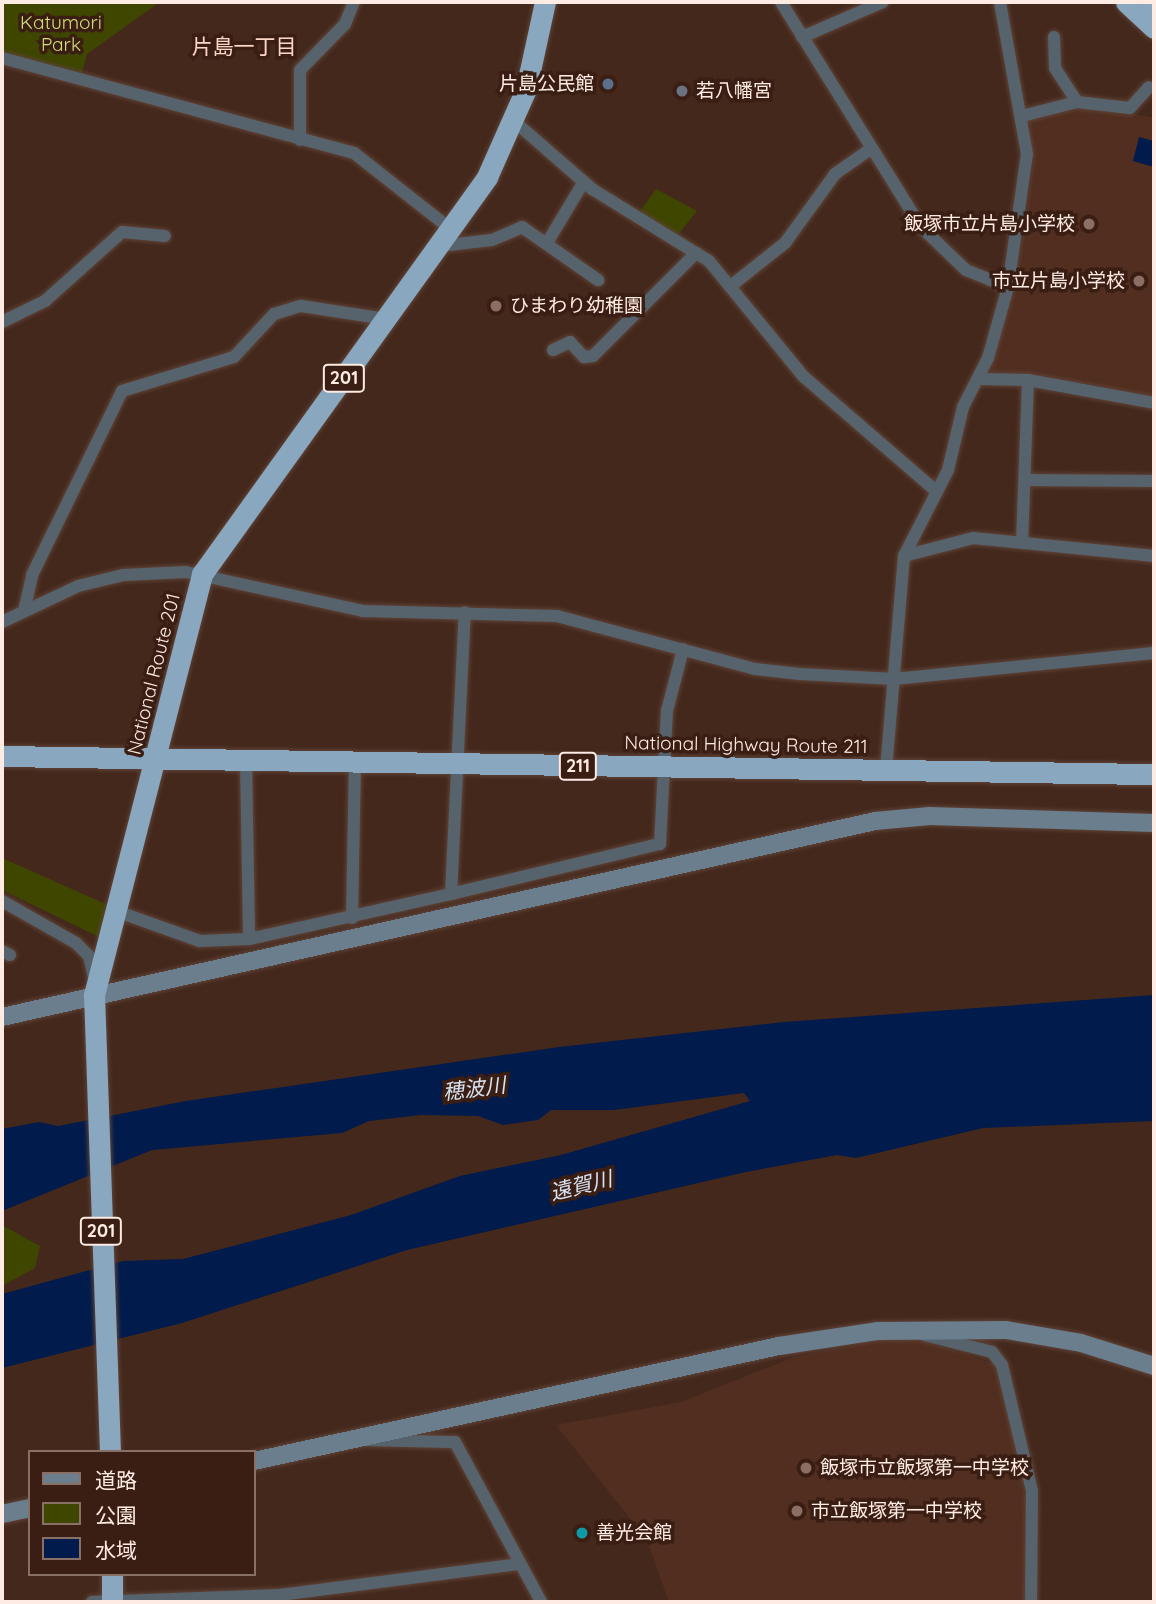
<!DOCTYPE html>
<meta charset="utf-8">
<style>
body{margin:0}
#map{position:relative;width:1156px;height:1604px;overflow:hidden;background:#44281c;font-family:Quicksand,"Noto Sans JP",sans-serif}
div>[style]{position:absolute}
.built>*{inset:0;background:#512e1f}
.green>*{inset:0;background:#3e4600}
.water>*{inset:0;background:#001b4c}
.roads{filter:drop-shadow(0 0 2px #5e4338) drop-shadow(0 0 2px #5e4338)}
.street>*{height:12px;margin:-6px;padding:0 6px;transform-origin:6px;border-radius:6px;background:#57636c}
.secondary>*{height:18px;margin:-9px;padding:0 9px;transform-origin:9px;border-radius:9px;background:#6b7e8d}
.highway>*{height:21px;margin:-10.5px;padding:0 10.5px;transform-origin:10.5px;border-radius:10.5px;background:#89a7be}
.dots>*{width:19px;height:19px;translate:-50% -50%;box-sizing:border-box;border:4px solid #3a1e13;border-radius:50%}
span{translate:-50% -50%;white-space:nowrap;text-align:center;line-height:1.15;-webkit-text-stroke:7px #3a1e13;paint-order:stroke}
.shield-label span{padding:2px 5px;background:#3a1e13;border:2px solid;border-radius:5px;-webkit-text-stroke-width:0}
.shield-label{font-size:18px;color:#feebe3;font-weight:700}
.park-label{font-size:19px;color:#d0df79}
.poi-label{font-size:19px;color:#feebe3}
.right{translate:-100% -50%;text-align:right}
.left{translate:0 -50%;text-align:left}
.street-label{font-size:19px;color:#feebe3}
.neighbourhood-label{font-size:21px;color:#fbd5c6}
.water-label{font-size:21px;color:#d7e2f2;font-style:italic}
.frame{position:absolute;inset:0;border:4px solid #feebe3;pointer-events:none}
.legend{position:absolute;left:28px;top:1450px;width:228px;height:126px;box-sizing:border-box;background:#3a1e13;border:2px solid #887066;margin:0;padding:9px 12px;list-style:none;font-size:21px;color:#feebe3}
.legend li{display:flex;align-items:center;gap:14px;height:35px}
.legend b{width:35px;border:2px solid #887066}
</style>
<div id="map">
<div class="built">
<div style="clip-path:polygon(1089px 104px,1154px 118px,1154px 399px,1090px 384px,987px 375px,1015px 285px,1033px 164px,1028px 118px)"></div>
<div style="clip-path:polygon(885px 1339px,924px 1341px,997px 1365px,1030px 1511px,1026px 1602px,669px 1602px,647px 1540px,556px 1425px,681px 1402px,794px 1357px)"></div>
</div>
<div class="green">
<div style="clip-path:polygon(2px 2px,176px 2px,157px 4px,87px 54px,82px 73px,2px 53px)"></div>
<div style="clip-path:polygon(656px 189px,697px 211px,677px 236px,640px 211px)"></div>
<div style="clip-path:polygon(2px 858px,108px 905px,99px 937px,2px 890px)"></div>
<div style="clip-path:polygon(2px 1225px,40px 1246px,35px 1268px,2px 1286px)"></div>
</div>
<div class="water">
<div style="clip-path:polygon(1139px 137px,1154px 141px,1154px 167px,1133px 161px)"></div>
<div style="clip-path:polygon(1154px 995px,1154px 1121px,983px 1128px,856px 1158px,837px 1155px,746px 1172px,407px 1250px,182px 1323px,2px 1368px,2px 1294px,123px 1261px,183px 1259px,351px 1215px,460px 1176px,561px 1155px,750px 1101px,744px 1093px,614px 1110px,551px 1110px,538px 1120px,503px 1125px,478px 1116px,421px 1115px,369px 1121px,342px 1133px,152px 1150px,2px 1211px,2px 1129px,39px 1122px,58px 1126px,186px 1101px,559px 1047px,784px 1022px)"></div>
</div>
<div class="roads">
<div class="street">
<div style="left:781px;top:2px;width:265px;rotate:58.1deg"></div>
<div style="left:921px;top:227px;width:62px;rotate:43.7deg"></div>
<div style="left:966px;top:270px;width:45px;rotate:22deg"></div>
<div style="left:802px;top:37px;width:88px;rotate:-23.4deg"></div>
<div style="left:1054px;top:37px;width:31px;rotate:88deg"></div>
<div style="left:1055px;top:68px;width:40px;rotate:57.1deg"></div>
<div style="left:2px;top:58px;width:365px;rotate:15.1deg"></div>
<div style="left:354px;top:153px;width:125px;rotate:38.2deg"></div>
<div style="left:1022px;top:116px;width:57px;rotate:-14.3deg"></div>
<div style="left:1077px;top:102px;width:53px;rotate:6.5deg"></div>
<div style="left:1130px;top:108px;width:28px;rotate:-48deg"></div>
<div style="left:515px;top:122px;width:102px;rotate:41deg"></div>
<div style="left:592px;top:189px;width:137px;rotate:31.6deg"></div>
<div style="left:709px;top:261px;width:150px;rotate:50.7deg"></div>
<div style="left:804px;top:377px;width:173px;rotate:40.8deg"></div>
<div style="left:300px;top:140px;width:70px;rotate:-90deg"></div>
<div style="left:300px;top:70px;width:64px;rotate:-45.6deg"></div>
<div style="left:345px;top:24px;width:24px;rotate:-68deg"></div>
<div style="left:547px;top:243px;width:70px;rotate:-59deg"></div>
<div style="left:440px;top:246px;width:52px;rotate:-6.6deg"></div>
<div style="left:492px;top:240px;width:33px;rotate:-23deg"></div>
<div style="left:522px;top:227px;width:93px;rotate:34.9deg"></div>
<div style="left:732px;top:285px;width:68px;rotate:-38.4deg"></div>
<div style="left:785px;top:243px;width:85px;rotate:-54.1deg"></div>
<div style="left:835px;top:174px;width:45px;rotate:-35.1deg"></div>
<div style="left:2px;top:322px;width:48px;rotate:-26deg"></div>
<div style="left:45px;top:301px;width:103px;rotate:-41.9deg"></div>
<div style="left:122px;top:232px;width:43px;rotate:5.3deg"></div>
<div style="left:553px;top:350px;width:19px;rotate:-25deg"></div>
<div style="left:570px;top:342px;width:21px;rotate:47deg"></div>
<div style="left:584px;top:357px;width:9px;rotate:-6deg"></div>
<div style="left:593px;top:356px;width:146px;rotate:-45deg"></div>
<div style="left:978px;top:379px;width:50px;rotate:1.1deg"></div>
<div style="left:1028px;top:380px;width:160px;rotate:92.1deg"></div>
<div style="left:1028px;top:380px;width:128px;rotate:10.3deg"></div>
<div style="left:1025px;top:480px;width:129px;rotate:0.4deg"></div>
<div style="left:904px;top:556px;width:71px;rotate:-14.6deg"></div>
<div style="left:973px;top:538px;width:182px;rotate:5.7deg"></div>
<div style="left:24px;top:611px;width:37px;rotate:-77deg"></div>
<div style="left:32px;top:575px;width:205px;rotate:-63.9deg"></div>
<div style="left:122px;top:391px;width:117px;rotate:-16.9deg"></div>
<div style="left:234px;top:357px;width:59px;rotate:-47.1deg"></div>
<div style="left:274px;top:314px;width:28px;rotate:-17deg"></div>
<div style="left:301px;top:306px;width:86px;rotate:8.7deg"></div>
<div style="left:2px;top:622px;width:84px;rotate:-25.3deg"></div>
<div style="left:78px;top:586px;width:46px;rotate:-13.7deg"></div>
<div style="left:123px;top:575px;width:63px;rotate:-2.7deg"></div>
<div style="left:186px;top:572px;width:181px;rotate:12.4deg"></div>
<div style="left:363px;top:611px;width:194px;rotate:1.5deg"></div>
<div style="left:557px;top:616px;width:205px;rotate:15deg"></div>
<div style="left:755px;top:669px;width:45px;rotate:6.3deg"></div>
<div style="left:800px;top:674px;width:94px;rotate:3deg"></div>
<div style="left:894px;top:679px;width:261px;rotate:-5.7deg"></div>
<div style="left:246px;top:761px;width:178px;rotate:89deg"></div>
<div style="left:249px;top:939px;width:207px;rotate:-12.6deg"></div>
<div style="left:451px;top:894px;width:282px;rotate:-87.2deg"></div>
<div style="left:886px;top:770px;width:215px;rotate:-85.2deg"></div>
<div style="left:904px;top:556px;width:97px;rotate:-62.9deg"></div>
<div style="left:948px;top:470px;width:65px;rotate:-76.6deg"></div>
<div style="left:963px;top:407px;width:55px;rotate:-63deg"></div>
<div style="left:988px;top:358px;width:74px;rotate:-74.3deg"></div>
<div style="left:1008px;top:287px;width:134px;rotate:-81.9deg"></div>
<div style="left:1027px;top:154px;width:154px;rotate:-100.1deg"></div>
<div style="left:451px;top:894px;width:215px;rotate:-13.5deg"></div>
<div style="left:660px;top:844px;width:133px;rotate:-87deg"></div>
<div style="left:667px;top:711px;width:64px;rotate:-75.5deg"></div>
<div style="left:2px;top:901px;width:85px;rotate:29.6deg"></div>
<div style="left:76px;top:943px;width:18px;rotate:45deg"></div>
<div style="left:89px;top:956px;width:22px;rotate:77deg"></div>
<div style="left:116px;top:911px;width:89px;rotate:19.7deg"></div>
<div style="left:200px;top:941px;width:49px;rotate:-2.3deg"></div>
<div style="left:352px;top:918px;width:155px;rotate:-88.9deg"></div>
<div style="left:2px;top:951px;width:9px;rotate:27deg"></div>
<div style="left:924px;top:1335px;width:70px;rotate:14deg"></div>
<div style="left:992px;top:1352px;width:16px;rotate:52deg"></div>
<div style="left:1002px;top:1365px;width:130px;rotate:76.6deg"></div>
<div style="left:1032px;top:1491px;width:111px;rotate:90.5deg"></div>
<div style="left:358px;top:1440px;width:97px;rotate:1.2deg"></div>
<div style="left:455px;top:1442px;width:182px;rotate:61.7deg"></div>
<div style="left:92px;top:1602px;width:188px;rotate:-2.1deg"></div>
<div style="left:280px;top:1595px;width:242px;rotate:-7.4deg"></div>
</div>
<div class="secondary">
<div style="left:2px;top:1017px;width:895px;rotate:-12.65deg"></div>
<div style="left:875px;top:821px;width:55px;rotate:-5.2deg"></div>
<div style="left:930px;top:816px;width:224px;rotate:1.8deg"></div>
<div style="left:254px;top:1461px;width:537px;rotate:-12.36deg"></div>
<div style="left:779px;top:1346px;width:99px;rotate:-8.7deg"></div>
<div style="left:877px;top:1331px;width:129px;rotate:-0.4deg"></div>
<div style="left:1006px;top:1330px;width:76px;rotate:9.8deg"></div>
<div style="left:1081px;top:1343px;width:77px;rotate:17.5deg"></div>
<div style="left:2px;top:1514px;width:29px;rotate:-12deg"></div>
</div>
<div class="highway">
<div style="left:1126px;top:2px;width:38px;rotate:43deg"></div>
<div style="left:1149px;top:2px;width:7px;rotate:45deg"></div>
<div style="left:2px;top:756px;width:1152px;rotate:0.9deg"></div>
<div style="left:110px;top:1452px;width:457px;rotate:-92deg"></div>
<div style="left:94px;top:995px;width:435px;rotate:-75.6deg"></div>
<div style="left:202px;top:574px;width:489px;rotate:-54.3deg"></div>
<div style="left:487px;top:177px;width:96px;rotate:-66.1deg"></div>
<div style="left:526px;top:89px;width:89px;rotate:-77.7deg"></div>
<div style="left:112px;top:1574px;width:28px;rotate:90deg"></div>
</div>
</div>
<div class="dots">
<div style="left:608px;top:84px;background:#5c6f8a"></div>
<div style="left:682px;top:91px;background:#6b7280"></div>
<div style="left:1089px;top:224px;background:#8d6e63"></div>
<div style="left:1139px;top:281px;background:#8d6e63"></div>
<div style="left:496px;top:306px;background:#8d6e63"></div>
<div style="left:806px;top:1468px;background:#8d6e63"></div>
<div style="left:797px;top:1511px;background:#8d6e63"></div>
<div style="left:582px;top:1533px;background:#0f9aa8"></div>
</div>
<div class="shield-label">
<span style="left:344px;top:378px">201</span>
<span style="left:578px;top:766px">211</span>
<span style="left:101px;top:1231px">201</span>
</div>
<div class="park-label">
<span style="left:61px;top:34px">Katumori<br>Park</span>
</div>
<div class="poi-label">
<span class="right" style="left:594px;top:84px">片島公民館</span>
<span class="left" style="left:696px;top:91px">若八幡宮</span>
<span class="right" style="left:1075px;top:224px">飯塚市立片島小学校</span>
<span class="right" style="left:1125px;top:281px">市立片島小学校</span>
<span class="left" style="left:510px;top:306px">ひまわり幼稚園</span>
<span class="left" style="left:820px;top:1468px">飯塚市立飯塚第一中学校</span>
<span class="left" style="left:811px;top:1511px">市立飯塚第一中学校</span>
<span class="left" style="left:596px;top:1533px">善光会館</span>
</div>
<div class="street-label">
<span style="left:154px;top:674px;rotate:-76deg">National Route 201</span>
<span style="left:746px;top:745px;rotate:1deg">National Highway Route 211</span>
</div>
<div class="neighbourhood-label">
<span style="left:244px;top:46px">片島一丁目</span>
</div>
<div class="water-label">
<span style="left:474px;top:1088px;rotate:-7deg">穂波川</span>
<span style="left:581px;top:1185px;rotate:-14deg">遠賀川</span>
</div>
<div class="frame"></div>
<ul class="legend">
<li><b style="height:9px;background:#6b7e8d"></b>道路</li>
<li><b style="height:19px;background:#3e4600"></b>公園</li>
<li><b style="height:19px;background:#001b4c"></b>水域</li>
</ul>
</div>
